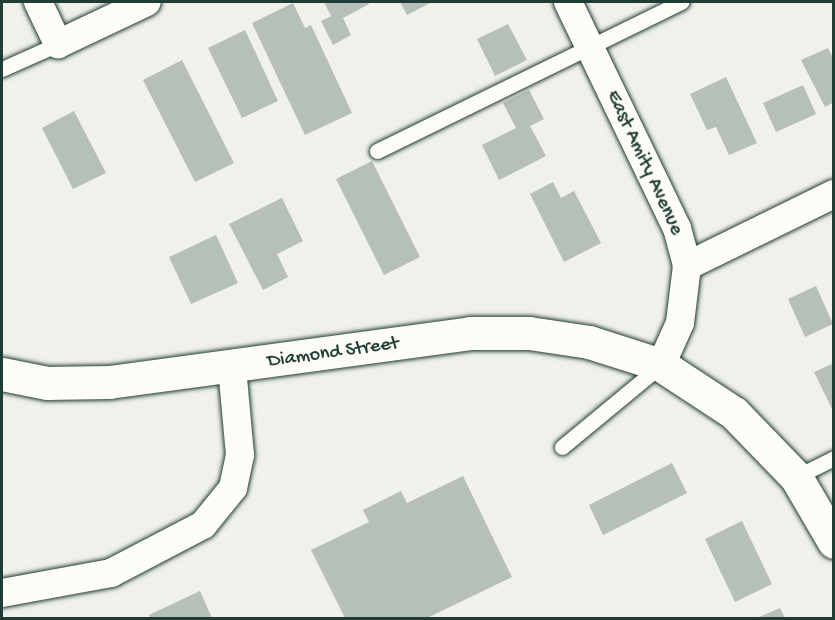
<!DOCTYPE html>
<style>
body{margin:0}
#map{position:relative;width:835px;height:620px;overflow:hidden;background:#f0f1eb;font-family:"Gochi Hand",sans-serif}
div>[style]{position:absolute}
.building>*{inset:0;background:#b6bfb8}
.roads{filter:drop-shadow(0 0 2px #1f3d34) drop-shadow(0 0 2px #1f3d34)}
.lane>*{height:15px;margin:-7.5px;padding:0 7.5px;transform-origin:7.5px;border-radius:7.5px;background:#fdfcf7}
.street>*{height:28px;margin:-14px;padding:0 14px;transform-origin:14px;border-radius:14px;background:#fdfcf7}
.secondary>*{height:33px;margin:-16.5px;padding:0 16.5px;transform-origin:16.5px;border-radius:16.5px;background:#fdfcf7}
span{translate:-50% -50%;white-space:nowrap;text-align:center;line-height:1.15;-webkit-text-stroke:5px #fdfcf7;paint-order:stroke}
.street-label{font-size:20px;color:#1f3d34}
.frame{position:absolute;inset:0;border:3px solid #1f3d34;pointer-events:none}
</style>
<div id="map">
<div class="building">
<div style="clip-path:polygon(324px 2px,368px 2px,369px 4px,343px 18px,351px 35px,333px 45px,321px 21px,331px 16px)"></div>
<div style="clip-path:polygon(400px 2px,432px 2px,407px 15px)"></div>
<div style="clip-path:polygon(293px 3px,305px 28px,311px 25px,352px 113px,305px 135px,252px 23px)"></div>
<div style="clip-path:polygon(508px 24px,527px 60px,495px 76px,477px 39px)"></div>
<div style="clip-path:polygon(245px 30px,278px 101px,242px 118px,208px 48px)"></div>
<div style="clip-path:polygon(828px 48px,834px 60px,834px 102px,825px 107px,801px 60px)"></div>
<div style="clip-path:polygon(182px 60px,234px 163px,195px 182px,143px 80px)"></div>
<div style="clip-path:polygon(726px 77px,757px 143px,729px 155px,716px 127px,707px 130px,690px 94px)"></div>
<div style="clip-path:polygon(803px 85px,816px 114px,776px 132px,763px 103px)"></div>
<div style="clip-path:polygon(529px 90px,544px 119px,530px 126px,546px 156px,499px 180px,482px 145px,516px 128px,503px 103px)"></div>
<div style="clip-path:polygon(74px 111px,106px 173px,73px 189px,42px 128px)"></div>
<div style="clip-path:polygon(372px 161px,420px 257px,384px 275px,336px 179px)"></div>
<div style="clip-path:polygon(553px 182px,561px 198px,574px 191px,601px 243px,564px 262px,530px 194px)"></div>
<div style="clip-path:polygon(282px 198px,303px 241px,277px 254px,288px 277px,263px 290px,229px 224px)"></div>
<div style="clip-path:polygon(216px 235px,238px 283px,191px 304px,169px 257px)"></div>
<div style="clip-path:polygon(816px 286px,833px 324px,805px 337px,788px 299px)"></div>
<div style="clip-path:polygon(834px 363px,834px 413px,814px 372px)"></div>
<div style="clip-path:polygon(672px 463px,687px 493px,603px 535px,589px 505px)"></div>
<div style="clip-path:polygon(463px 476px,512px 577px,427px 618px,345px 618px,311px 550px,369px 522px,363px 510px,401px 491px,407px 503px)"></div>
<div style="clip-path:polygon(742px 521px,772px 584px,735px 602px,705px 539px)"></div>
<div style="clip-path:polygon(200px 591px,212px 618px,150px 618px,149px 615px)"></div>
<div style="clip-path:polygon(780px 608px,785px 618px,757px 618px)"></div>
</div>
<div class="roads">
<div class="lane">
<div style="left:2px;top:69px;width:61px;rotate:-24.1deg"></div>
<div style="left:377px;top:151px;width:339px;rotate:-26.1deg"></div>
<div style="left:562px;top:447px;width:129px;rotate:-39.6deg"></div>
<div style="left:796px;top:477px;width:42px;rotate:-26.6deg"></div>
</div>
<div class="street">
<div style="left:38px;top:2px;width:47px;rotate:64.5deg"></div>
<div style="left:58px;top:44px;width:98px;rotate:-25.3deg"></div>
<div style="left:568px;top:2px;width:251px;rotate:64.3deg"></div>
<div style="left:677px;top:228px;width:39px;rotate:75deg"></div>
<div style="left:687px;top:266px;width:57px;rotate:97deg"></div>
<div style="left:680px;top:323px;width:46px;rotate:114.3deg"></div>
<div style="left:687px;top:266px;width:164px;rotate:-26.1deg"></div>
<div style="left:2px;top:593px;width:111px;rotate:-10.4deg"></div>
<div style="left:111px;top:573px;width:104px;rotate:-27.6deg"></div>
<div style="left:203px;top:525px;width:48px;rotate:-51deg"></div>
<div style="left:233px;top:488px;width:34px;rotate:-78deg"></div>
<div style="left:240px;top:455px;width:88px;rotate:-95.2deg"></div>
</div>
<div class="secondary">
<div style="left:2px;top:374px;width:46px;rotate:11.3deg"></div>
<div style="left:47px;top:383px;width:62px;rotate:-0.9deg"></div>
<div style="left:109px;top:382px;width:364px;rotate:-7.7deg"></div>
<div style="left:470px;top:333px;width:59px"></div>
<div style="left:529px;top:333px;width:61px;rotate:8.5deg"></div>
<div style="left:589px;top:342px;width:76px;rotate:17.7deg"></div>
<div style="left:661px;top:365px;width:87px;rotate:33.3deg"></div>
<div style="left:734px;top:413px;width:89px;rotate:45.9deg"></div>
<div style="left:796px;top:477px;width:75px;rotate:59.7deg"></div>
</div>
</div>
<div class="street-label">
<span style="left:644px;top:163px;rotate:65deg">East Amity Avenue</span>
<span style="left:333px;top:353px;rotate:-8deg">Diamond Street</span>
</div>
<div class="frame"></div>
</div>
